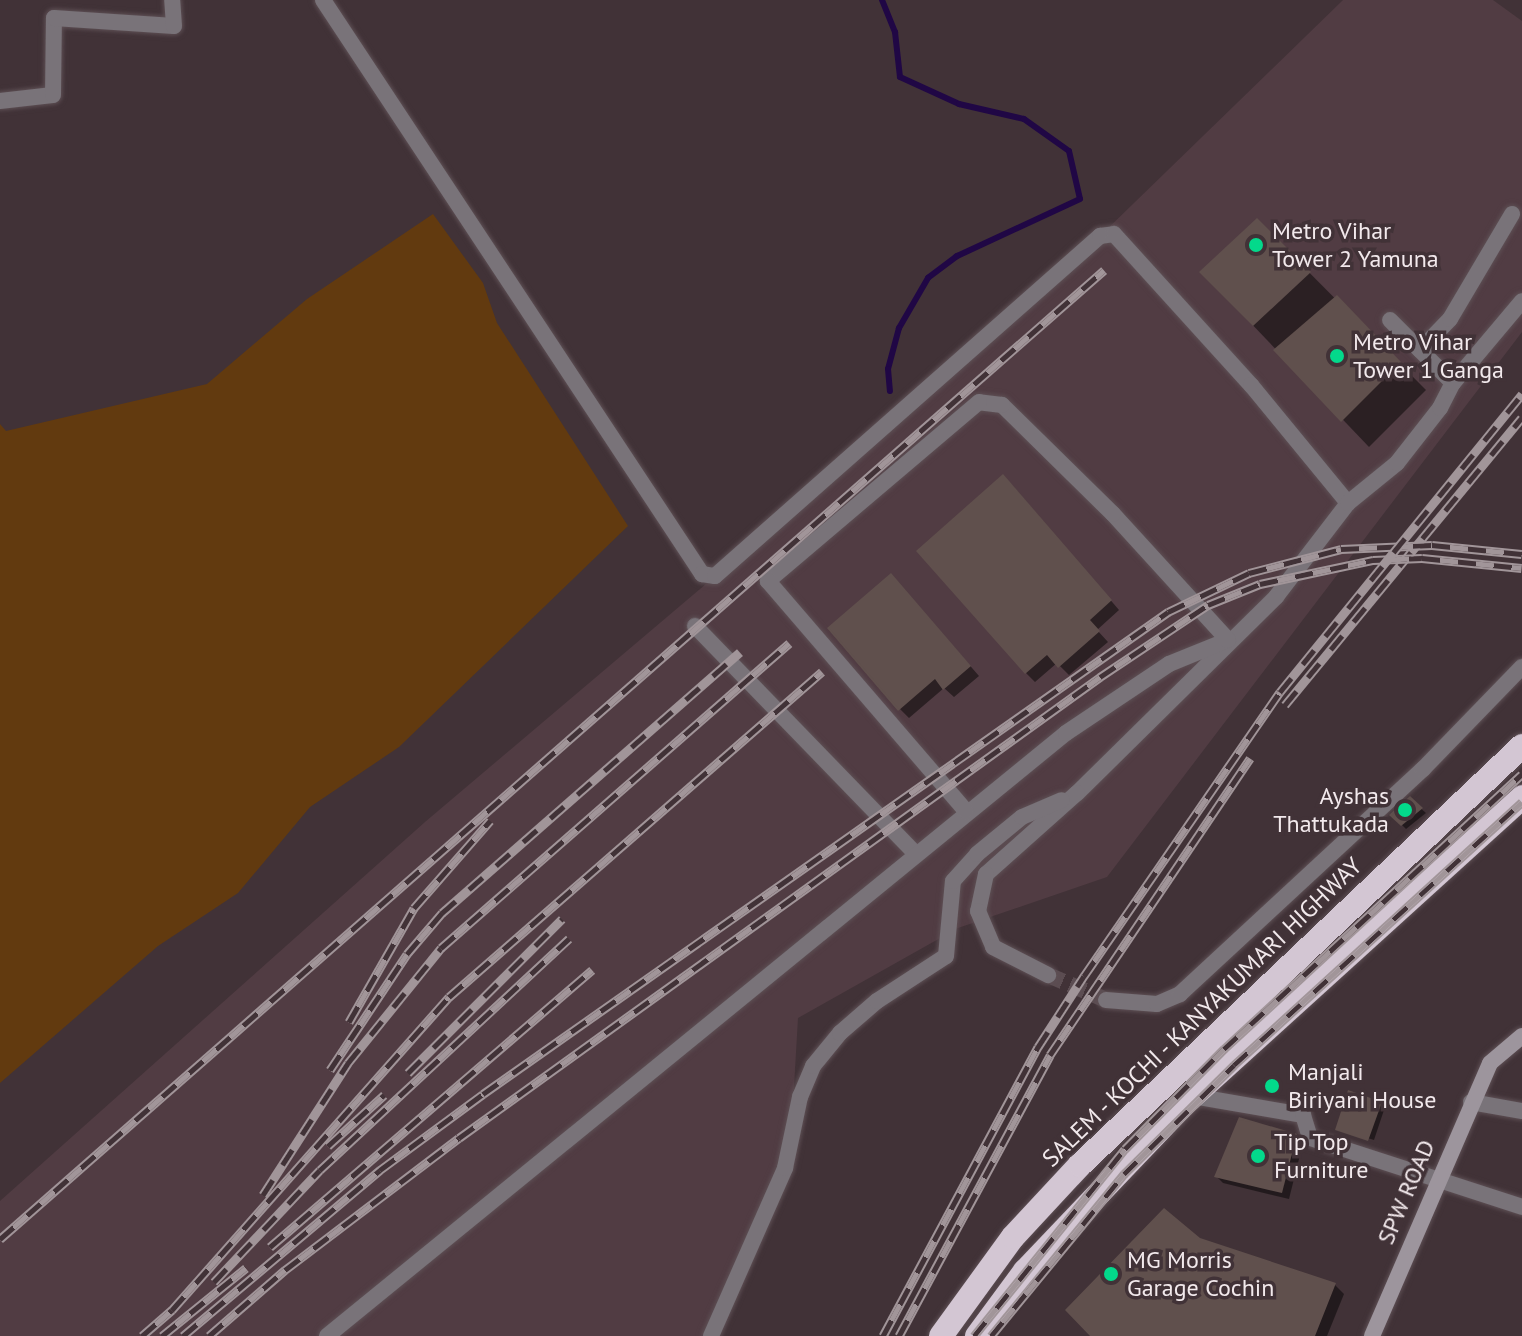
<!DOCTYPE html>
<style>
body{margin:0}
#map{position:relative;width:1522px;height:1336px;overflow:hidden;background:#413237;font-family:"PT Sans",sans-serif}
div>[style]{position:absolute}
.built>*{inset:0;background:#513c43}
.green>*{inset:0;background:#623a0f}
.shadow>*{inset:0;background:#0007}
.stream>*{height:6px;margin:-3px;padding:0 3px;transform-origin:3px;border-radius:3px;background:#200745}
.building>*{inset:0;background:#60504d}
.street-tunnel>*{height:16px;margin-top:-8px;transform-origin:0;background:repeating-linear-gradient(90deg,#5c4d52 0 16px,transparent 0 24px)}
.roads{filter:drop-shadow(0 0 2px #5d4f54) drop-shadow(0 0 2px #5d4f54)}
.street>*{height:16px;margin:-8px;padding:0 8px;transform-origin:8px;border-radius:8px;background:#797379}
.secondary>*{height:16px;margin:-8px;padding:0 8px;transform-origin:8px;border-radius:8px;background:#9d959d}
.highway>*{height:24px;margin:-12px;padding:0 12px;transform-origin:12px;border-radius:12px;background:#d3c6d3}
.rail>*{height:9px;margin-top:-4.5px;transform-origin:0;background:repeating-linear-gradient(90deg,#413237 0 18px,#a19599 0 36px);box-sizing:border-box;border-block:2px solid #a19599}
.dots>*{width:22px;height:22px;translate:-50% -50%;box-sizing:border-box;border:4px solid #413237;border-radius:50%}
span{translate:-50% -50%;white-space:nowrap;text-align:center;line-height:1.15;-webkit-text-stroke:7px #413237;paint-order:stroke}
.poi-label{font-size:24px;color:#f2e9ec}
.left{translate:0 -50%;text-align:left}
.right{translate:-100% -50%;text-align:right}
.street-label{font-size:24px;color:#f2e9ec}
</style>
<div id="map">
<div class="built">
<div style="clip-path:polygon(1343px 0,1493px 0,1522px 21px,1522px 332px,1107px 877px,958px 928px,798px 1018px,791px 1139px,704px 1336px,0 1336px,0 1201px,425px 822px,910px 411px,1100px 236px)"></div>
</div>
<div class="green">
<div style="clip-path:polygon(433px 214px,483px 283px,497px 323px,628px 526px,399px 747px,310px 807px,238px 893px,158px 946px,0 1083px,0 424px,6px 431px,207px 384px,307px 299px)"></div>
</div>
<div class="shadow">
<div style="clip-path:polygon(1257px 220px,1426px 390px,1369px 447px,1202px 272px)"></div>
<div style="clip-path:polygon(1012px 485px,1119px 610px,1097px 630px,1108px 642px,1069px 675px,1057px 663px,1035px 682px,1026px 673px)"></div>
<div style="clip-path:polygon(900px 585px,979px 676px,954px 697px,944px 688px,909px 718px,900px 709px)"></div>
<div style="clip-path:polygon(1410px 799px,1426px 813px,1406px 829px,1392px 815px)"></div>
<div style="clip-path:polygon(1381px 1103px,1385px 1107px,1374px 1140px,1340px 1129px)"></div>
<div style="clip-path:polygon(1296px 1136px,1303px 1143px,1289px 1199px,1223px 1183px,1217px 1177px)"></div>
<div style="clip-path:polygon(1199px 1240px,1335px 1285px,1344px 1294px,1327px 1336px,1093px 1336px)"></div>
</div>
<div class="stream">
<div style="left:882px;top:0;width:35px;rotate:68deg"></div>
<div style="left:895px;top:32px;width:45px;rotate:83.7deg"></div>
<div style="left:900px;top:77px;width:65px;rotate:24.6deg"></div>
<div style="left:959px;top:104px;width:67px;rotate:13deg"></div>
<div style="left:1024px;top:119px;width:55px;rotate:35.4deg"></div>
<div style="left:1069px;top:151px;width:49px;rotate:77.1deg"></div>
<div style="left:1080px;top:199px;width:136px;rotate:155.1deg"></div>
<div style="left:957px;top:256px;width:36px;rotate:143deg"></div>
<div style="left:928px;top:278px;width:58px;rotate:120.1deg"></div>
<div style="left:899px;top:328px;width:42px;rotate:105deg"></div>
<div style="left:888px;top:369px;width:22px;rotate:85deg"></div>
</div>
<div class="building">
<div style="clip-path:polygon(1257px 218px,1311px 272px,1253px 326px,1199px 272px)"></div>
<div style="clip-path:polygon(1337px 295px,1401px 362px,1341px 422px,1273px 350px)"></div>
<div style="clip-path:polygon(1003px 474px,1112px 600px,1090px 620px,1100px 631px,1058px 668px,1047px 655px,1025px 674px,916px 551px)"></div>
<div style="clip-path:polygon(891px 573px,971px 666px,943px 690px,935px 679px,898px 711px,827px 628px)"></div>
<div style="clip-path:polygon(1410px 796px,1423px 808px,1401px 826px,1389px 815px)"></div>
<div style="clip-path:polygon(1348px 1090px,1382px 1102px,1368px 1141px,1335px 1130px)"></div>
<div style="clip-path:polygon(1239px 1117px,1297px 1134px,1282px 1193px,1214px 1177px)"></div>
<div style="clip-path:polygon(1164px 1208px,1200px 1238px,1336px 1283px,1315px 1336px,1090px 1336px,1065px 1310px)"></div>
</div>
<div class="street-tunnel">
<div style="left:1048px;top:975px;width:63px;rotate:23.3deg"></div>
</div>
<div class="roads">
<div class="street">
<div style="left:323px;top:0;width:688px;rotate:56.56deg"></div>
<div style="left:702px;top:574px;width:13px;rotate:9deg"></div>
<div style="left:715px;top:576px;width:514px;rotate:-41.45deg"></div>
<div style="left:1100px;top:236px;width:14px;rotate:-8deg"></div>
<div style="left:1114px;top:234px;width:204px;rotate:47.8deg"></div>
<div style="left:1251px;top:385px;width:153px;rotate:50.6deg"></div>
<div style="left:1348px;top:503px;width:118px;rotate:127.5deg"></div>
<div style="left:1276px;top:597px;width:279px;rotate:135.4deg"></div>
<div style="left:1077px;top:793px;width:122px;rotate:138.3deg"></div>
<div style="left:986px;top:874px;width:38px;rotate:102deg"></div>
<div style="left:978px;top:911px;width:39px;rotate:67deg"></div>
<div style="left:993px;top:947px;width:62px;rotate:27deg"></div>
<div style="left:0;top:101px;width:53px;rotate:-6.5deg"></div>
<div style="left:53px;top:95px;width:77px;rotate:-89.3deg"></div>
<div style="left:54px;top:18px;width:120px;rotate:3.8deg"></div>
<div style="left:174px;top:26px;width:26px;rotate:-94deg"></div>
<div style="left:1420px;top:350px;width:43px;rotate:-45.9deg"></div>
<div style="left:1450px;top:319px;width:122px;rotate:-59.4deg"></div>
<div style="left:1453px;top:383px;width:107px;rotate:-49.9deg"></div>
<div style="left:1348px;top:503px;width:63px;rotate:-39.2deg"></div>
<div style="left:1397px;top:463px;width:70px;rotate:-52deg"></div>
<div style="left:1440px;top:408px;width:28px;rotate:-63deg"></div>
<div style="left:1453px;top:383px;width:89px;rotate:-135deg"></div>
<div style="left:695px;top:626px;width:315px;rotate:45.9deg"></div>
<div style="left:1106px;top:1000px;width:51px;rotate:4.5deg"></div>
<div style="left:1157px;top:1004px;width:25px;rotate:-23deg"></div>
<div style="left:1180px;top:994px;width:331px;rotate:-42.8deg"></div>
<div style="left:1423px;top:769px;width:142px;rotate:-45.9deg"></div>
<div style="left:1193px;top:1096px;width:112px;rotate:9.8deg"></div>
<div style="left:1303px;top:1115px;width:24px;rotate:73deg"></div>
<div style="left:1310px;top:1138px;width:223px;rotate:18deg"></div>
<div style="left:1471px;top:1102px;width:52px;rotate:10deg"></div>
<div style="left:327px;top:1336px;width:954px;rotate:-39.21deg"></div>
<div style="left:1066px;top:733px;width:124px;rotate:-33.8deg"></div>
<div style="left:1169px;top:664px;width:64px;rotate:-22.1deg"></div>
<div style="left:1228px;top:640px;width:171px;rotate:-132.4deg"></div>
<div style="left:1113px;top:514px;width:156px;rotate:-135.5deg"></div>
<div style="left:1002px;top:405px;width:23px;rotate:-173deg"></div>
<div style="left:979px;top:402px;width:277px;rotate:139.7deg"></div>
<div style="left:768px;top:581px;width:303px;rotate:49.3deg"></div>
<div style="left:711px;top:1336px;width:184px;rotate:-66.2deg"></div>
<div style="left:785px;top:1168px;width:73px;rotate:-78.1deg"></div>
<div style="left:800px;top:1097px;width:34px;rotate:-67deg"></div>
<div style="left:813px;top:1066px;width:43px;rotate:-50.7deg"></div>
<div style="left:840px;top:1033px;width:49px;rotate:-40.9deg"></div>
<div style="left:877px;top:1001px;width:82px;rotate:-33.1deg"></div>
<div style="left:946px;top:956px;width:75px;rotate:-84.7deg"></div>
<div style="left:953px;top:881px;width:36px;rotate:-48deg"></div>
<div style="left:977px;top:854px;width:58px;rotate:-39.4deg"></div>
<div style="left:1022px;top:817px;width:43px;rotate:-23deg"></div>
</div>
<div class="secondary">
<div style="left:1372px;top:1336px;width:297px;rotate:-66.6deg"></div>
<div style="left:1490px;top:1063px;width:42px;rotate:-40.2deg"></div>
</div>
<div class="highway">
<div style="left:941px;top:1336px;width:122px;rotate:-54deg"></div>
<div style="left:1013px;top:1237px;width:98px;rotate:-47.1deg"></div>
<div style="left:1080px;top:1165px;width:609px;rotate:-43.47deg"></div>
<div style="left:977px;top:1336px;width:81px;rotate:-53.6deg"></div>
<div style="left:1025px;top:1271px;width:231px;rotate:-46.4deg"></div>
<div style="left:1184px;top:1104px;width:457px;rotate:-42.2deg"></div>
</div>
</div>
<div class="rail">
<div style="left:1285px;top:705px;width:372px;rotate:-50.5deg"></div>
<div style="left:349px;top:1022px;width:131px;rotate:-60.3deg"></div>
<div style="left:414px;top:908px;width:116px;rotate:-48.9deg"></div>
<div style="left:330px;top:1070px;width:139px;rotate:-56.4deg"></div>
<div style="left:407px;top:954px;width:54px;rotate:-49.5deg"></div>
<div style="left:442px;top:913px;width:396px;rotate:-41.2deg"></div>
<div style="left:408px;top:1073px;width:218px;rotate:-45deg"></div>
<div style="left:328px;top:1146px;width:76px;rotate:-42.3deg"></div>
<div style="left:263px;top:1195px;width:157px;rotate:-57.2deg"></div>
<div style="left:348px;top:1063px;width:148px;rotate:-51deg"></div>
<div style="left:441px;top:948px;width:463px;rotate:-41.2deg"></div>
<div style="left:0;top:1239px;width:1469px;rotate:-41.27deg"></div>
<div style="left:270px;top:1247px;width:425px;rotate:-40.7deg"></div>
<div style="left:214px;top:1282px;width:154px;rotate:-46.6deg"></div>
<div style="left:320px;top:1170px;width:340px;rotate:-42.9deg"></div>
<div style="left:142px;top:1336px;width:40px;rotate:-41deg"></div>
<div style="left:172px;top:1310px;width:418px;rotate:-48.5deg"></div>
<div style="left:449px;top:997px;width:495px;rotate:-41.1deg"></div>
<div style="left:162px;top:1336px;width:108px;rotate:-39deg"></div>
<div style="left:183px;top:1336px;width:258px;rotate:-40.1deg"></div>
<div style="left:380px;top:1170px;width:128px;rotate:-36.4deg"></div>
<div style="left:483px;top:1094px;width:838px;rotate:-35.13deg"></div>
<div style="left:1168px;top:612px;width:90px;rotate:-25.7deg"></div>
<div style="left:1249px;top:573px;width:95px;rotate:-14.6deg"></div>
<div style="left:1341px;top:549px;width:91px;rotate:-2.5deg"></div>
<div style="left:1432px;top:545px;width:90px;rotate:5.7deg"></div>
<div style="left:209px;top:1336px;width:101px;rotate:-41deg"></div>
<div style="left:285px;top:1270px;width:218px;rotate:-37.2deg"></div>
<div style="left:459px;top:1138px;width:790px;rotate:-35.72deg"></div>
<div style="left:1100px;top:677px;width:130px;rotate:-33.7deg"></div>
<div style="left:1208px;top:605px;width:56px;rotate:-22deg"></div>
<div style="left:1260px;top:584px;width:116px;rotate:-12deg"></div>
<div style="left:1373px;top:560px;width:49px;rotate:-2.3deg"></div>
<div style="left:1422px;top:558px;width:100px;rotate:5.7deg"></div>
<div style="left:883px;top:1336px;width:328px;rotate:-61.8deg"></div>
<div style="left:1038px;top:1047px;width:85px;rotate:-57.1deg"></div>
<div style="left:1084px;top:976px;width:345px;rotate:-55.4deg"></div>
<div style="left:1280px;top:692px;width:384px;rotate:-50.9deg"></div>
<div style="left:899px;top:1336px;width:319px;rotate:-61.7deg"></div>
<div style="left:1050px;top:1055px;width:358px;rotate:-56deg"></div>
<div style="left:974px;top:1336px;width:240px;rotate:-51.1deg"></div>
<div style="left:1125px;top:1149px;width:141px;rotate:-45.3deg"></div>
<div style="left:1224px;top:1049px;width:405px;rotate:-42.7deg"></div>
<div style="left:991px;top:1336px;width:210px;rotate:-50.6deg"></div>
<div style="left:1124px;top:1174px;width:155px;rotate:-44.7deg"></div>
<div style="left:1234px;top:1065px;width:390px;rotate:-42.4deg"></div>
</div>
<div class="dots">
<div style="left:1256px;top:245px;background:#03d98b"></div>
<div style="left:1337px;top:356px;background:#03d98b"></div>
<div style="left:1405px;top:810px;background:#03d98b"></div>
<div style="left:1272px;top:1086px;background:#03d98b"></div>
<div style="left:1258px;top:1156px;background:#03d98b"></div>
<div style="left:1111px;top:1274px;background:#03d98b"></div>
</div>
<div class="poi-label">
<span class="left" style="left:1272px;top:245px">Metro Vihar<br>Tower 2 Yamuna</span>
<span class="left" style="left:1353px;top:356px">Metro Vihar<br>Tower 1 Ganga</span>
<span class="right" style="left:1389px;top:810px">Ayshas<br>Thattukada</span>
<span class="left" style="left:1288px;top:1086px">Manjali<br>Biriyani House</span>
<span class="left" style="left:1274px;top:1156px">Tip Top<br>Furniture</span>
<span class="left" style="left:1127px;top:1274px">MG Morris<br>Garage Cochin</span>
</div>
<div class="street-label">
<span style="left:1202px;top:1012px;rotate:-44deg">SALEM - KOCHI - KANYAKUMARI HIGHWAY</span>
<span style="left:1406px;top:1192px;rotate:-67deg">SPW ROAD</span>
</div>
</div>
